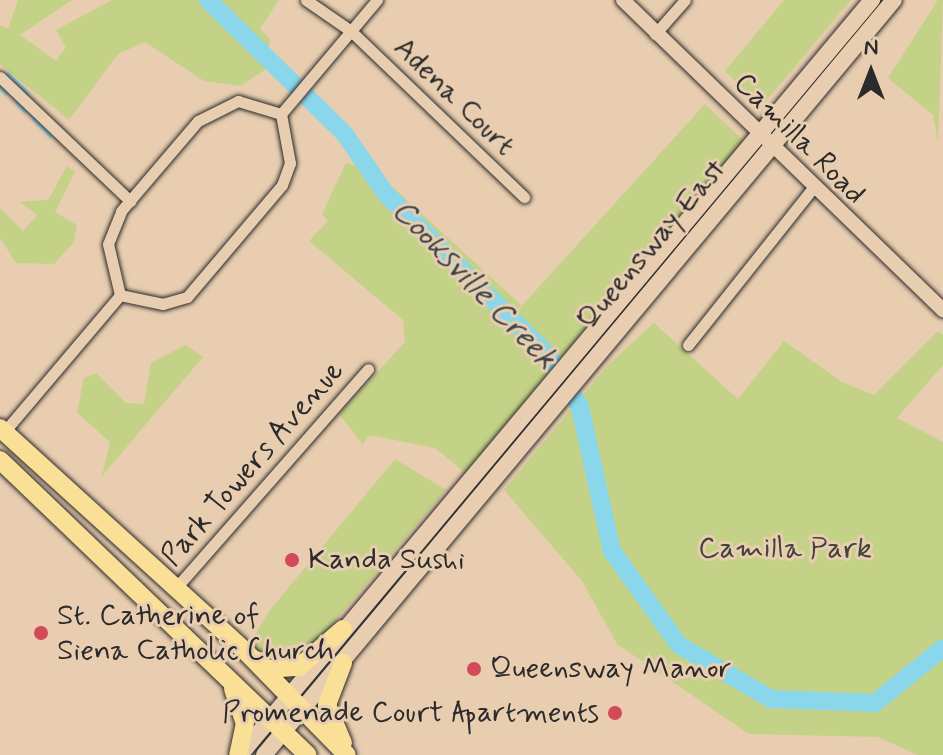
<!DOCTYPE html>
<style>
body{margin:0}
#map{position:relative;width:943px;height:755px;overflow:hidden;background:#e8cdb0;font-family:Mynerve,sans-serif}
div>[style]{position:absolute}
.green>*{inset:0;background:#c3d286}
.stream>*{height:3px;margin:-1.5px;padding:0 1.5px;transform-origin:1.5px;border-radius:1.5px;background:#8ad6ea}
.river>*{height:18px;margin:-9px;padding:0 9px;transform-origin:9px;border-radius:9px;background:#8ad6ea}
.roads{filter:drop-shadow(0 0 2px #2b2b2b) drop-shadow(0 0 2px #2b2b2b)}
.minor>*{height:11px;margin:-5.5px;padding:0 5.5px;transform-origin:5.5px;border-radius:5.5px;background:#e8cdb0}
.tertiary>*{height:14px;margin:-7px;padding:0 7px;transform-origin:7px;border-radius:7px;background:#e8cdb0}
.secondary>*{height:16px;margin:-8px;padding:0 8px;transform-origin:8px;border-radius:8px;background:#e8cdb0}
.primary>*{height:18px;margin:-9px;padding:0 9px;transform-origin:9px;border-radius:9px;background:#fadf96}
.dots>*{width:22px;height:22px;translate:-50% -50%;box-sizing:border-box;border:4px solid #e8cdb0;border-radius:50%}
span{translate:-50% -50%;white-space:nowrap;text-align:center;line-height:1.15;-webkit-text-stroke:6px #e8cdb0;paint-order:stroke}
.street-label{font-size:30px;color:#2b2b2b}
.park-label{font-size:30px;color:#424439}
.poi-label{font-size:30px;color:#2b2b2b}
.left{translate:0 -50%;text-align:left}
.right{translate:-100% -50%;text-align:right}
.water-label{font-size:32px;color:#394548;font-style:italic}
.north{position:absolute;left:831px;top:32px;width:80px;height:80px;-webkit-text-stroke:6px #e8cdb0;paint-order:stroke;rotate:0deg;font-size:22px;font-weight:700;line-height:32px;text-align:center;color:#2b2b2b}
.north::after{content:'';display:block;margin:auto;width:28px;height:36px;background:#2b2b2b;clip-path:polygon(50% 0,100% 100%,50% 72%,0 100%)}
</style>
<div id="map">
<div class="green">
<div style="clip-path:polygon(18px 0,72px 0,20px 35px,56px 61px,66px 47px,56px 30px,112px 0,279px 0,260px 29px,270px 39px,265px 70px,240px 86px,204px 81px,145px 42px,118px 54px,69px 120px,0 64px,0 25px,8px 29px)"></div>
<div style="clip-path:polygon(784px 0,851px 0,761px 107px,725px 71px)"></div>
<div style="clip-path:polygon(938px 0,943px 0,938px 142px,933px 115px,888px 78px)"></div>
<div style="clip-path:polygon(705px 104px,746px 143px,467px 474px,435px 448px,369px 435px,363px 445px,339px 414px,405px 342px,403px 320px,309px 241px,328px 221px,322px 214px,346px 163px,372px 168px,521px 305px,509px 320px)"></div>
<div style="clip-path:polygon(67px 166px,75px 172px,55px 212px,77px 225px,74px 242px,54px 264px,16px 263px,0 238px,0 208px,23px 231px,37px 215px,20px 202px,48px 200px)"></div>
<div style="clip-path:polygon(654px 323px,738px 399px,784px 341px,842px 382px,874px 395px,938px 331px,943px 335px,943px 365px,897px 418px,943px 442px,943px 755px,917px 755px,878px 737px,749px 734px,617px 644px,582px 581px,504px 490px,607px 366px)"></div>
<div style="clip-path:polygon(185px 345px,203px 357px,102px 476px,110px 442px,77px 413px,84px 378px,96px 373px,126px 403px,144px 404px,151px 363px)"></div>
<div style="clip-path:polygon(395px 459px,446px 490px,306px 655px,265px 656px,250px 643px,270px 610px)"></div>
</div>
<div class="stream">
<div style="left:8px;top:73px;width:28px;rotate:46deg"></div>
<div style="left:0;top:88px;width:8px;rotate:45deg"></div>
<div style="left:16px;top:102px;width:13px;rotate:48deg"></div>
<div style="left:33px;top:119px;width:24px;rotate:45deg"></div>
</div>
<div class="river">
<div style="left:208px;top:0;width:190px;rotate:44.4deg"></div>
<div style="left:344px;top:133px;width:74px;rotate:55.5deg"></div>
<div style="left:386px;top:194px;width:230px;rotate:44.8deg"></div>
<div style="left:549px;top:356px;width:60px;rotate:58.7deg"></div>
<div style="left:580px;top:407px;width:148px;rotate:77.5deg"></div>
<div style="left:612px;top:551px;width:115px;rotate:54.5deg"></div>
<div style="left:679px;top:645px;width:107px;rotate:30.4deg"></div>
<div style="left:771px;top:699px;width:104px;rotate:2.2deg"></div>
<div style="left:875px;top:703px;width:87px;rotate:-39deg"></div>
</div>
<div class="roads">
<div class="minor">
<div style="left:306px;top:0;width:55px;rotate:34.6deg"></div>
<div style="left:351px;top:31px;width:240px;rotate:43.8deg"></div>
<div style="left:655px;top:34px;width:45px;rotate:-48.6deg"></div>
<div style="left:0;top:77px;width:180px;rotate:43.6deg"></div>
<div style="left:238px;top:101px;width:45px;rotate:16.8deg"></div>
<div style="left:281px;top:114px;width:50px;rotate:79.6deg"></div>
<div style="left:290px;top:163px;width:23px;rotate:110deg"></div>
<div style="left:282px;top:185px;width:147px;rotate:130.3deg"></div>
<div style="left:187px;top:297px;width:25px;rotate:164deg"></div>
<div style="left:163px;top:304px;width:44px;rotate:-168.2deg"></div>
<div style="left:120px;top:295px;width:52px;rotate:-103.2deg"></div>
<div style="left:108px;top:244px;width:35px;rotate:-68deg"></div>
<div style="left:121px;top:211px;width:118px;rotate:-49.5deg"></div>
<div style="left:198px;top:121px;width:45px;rotate:-26.6deg"></div>
<div style="left:281px;top:114px;width:149px;rotate:-49.9deg"></div>
<div style="left:688px;top:345px;width:199px;rotate:-51.5deg"></div>
<div style="left:4px;top:432px;width:180px;rotate:-49.7deg"></div>
<div style="left:174px;top:590px;width:294px;rotate:-48.7deg"></div>
</div>
<div class="tertiary">
<div style="left:623px;top:0;width:446px;rotate:44.1deg"></div>
</div>
<div class="secondary">
<div style="left:240px;top:755px;width:985px;rotate:-50.07deg"></div>
<div style="left:264px;top:755px;width:983px;rotate:-50.16deg"></div>
</div>
<div class="primary">
<div style="left:0;top:428px;width:333px;rotate:42.3deg"></div>
<div style="left:246px;top:652px;width:144px;rotate:45.6deg"></div>
<div style="left:0;top:460px;width:426px;rotate:43.8deg"></div>
<div style="left:256px;top:660px;width:14px;rotate:39deg"></div>
<div style="left:267px;top:669px;width:32px;rotate:-4deg"></div>
<div style="left:299px;top:667px;width:58px;rotate:-40.8deg"></div>
<div style="left:343px;top:663px;width:45px;rotate:110.9deg"></div>
<div style="left:327px;top:705px;width:41px;rotate:67.2deg"></div>
<div style="left:233px;top:689px;width:36px;rotate:71deg"></div>
<div style="left:245px;top:723px;width:33px;rotate:102deg"></div>
</div>
</div>
<div class="dots">
<div style="left:292px;top:560px;background:#d1495b"></div>
<div style="left:41px;top:633px;background:#d1495b"></div>
<div style="left:474px;top:669px;background:#d1495b"></div>
<div style="left:615px;top:713px;background:#d1495b"></div>
</div>
<div class="street-label">
<span style="left:454px;top:97px;rotate:44deg">Adena Court</span>
<span style="left:799px;top:139px;rotate:45deg">Camilla Road</span>
<span style="left:652px;top:245px;rotate:-50deg">Queensway East</span>
<span style="left:253px;top:464px;rotate:-49deg">Park Towers Avenue</span>
</div>
<div class="park-label">
<span style="left:785px;top:549px">Camilla Park</span>
</div>
<div class="poi-label">
<span class="left" style="left:308px;top:560px">Kanda Sushi</span>
<span class="left" style="left:57px;top:633px">St. Catherine of<br>Siena Catholic Church</span>
<span class="left" style="left:490px;top:669px">Queensway Manor</span>
<span class="right" style="left:599px;top:713px">Promenade Court Apartments</span>
</div>
<div class="water-label">
<span style="left:474px;top:285px;rotate:46deg">Cooksville Creek</span>
</div>
<div class="north">N</div>
</div>
